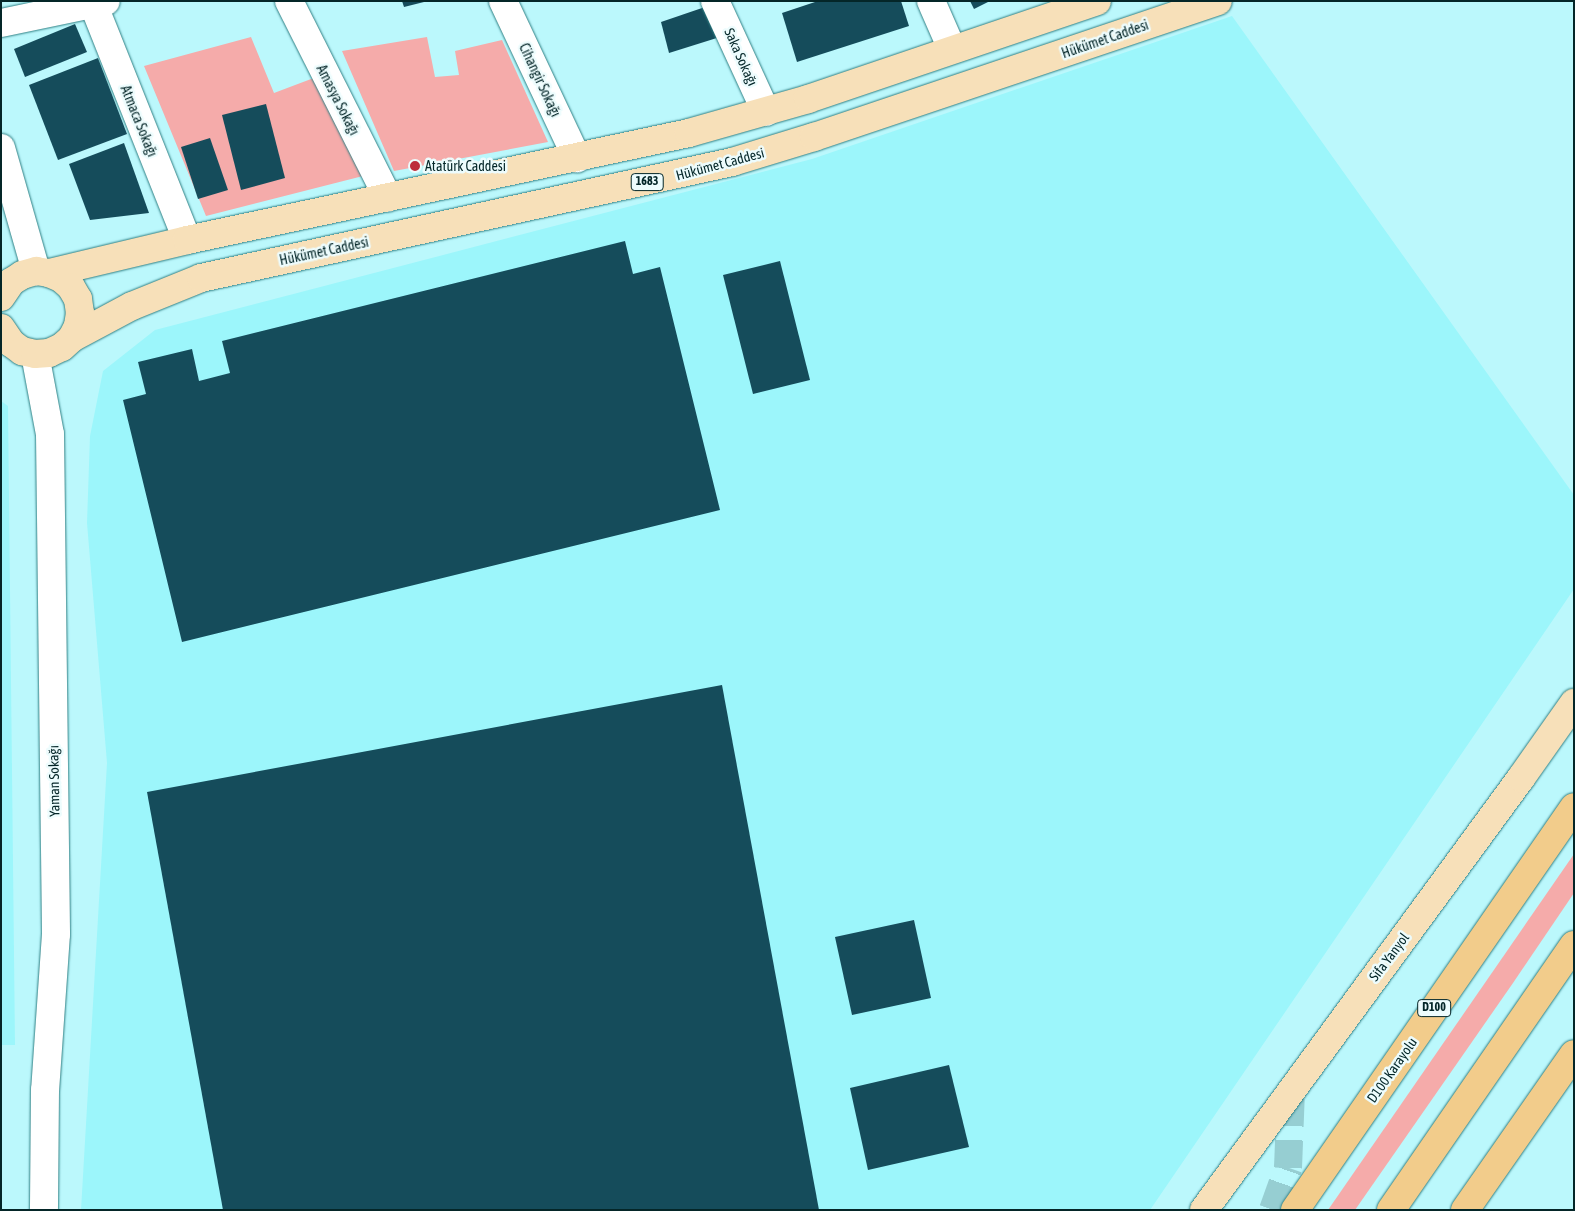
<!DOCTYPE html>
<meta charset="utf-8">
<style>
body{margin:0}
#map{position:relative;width:1575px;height:1211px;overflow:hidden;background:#bbf8fc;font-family:"Asap Condensed",sans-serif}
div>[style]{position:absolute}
.built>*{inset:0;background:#9cf6fb}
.green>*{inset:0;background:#f5abaa}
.building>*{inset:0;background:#154c5b}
.primary-tunnel>*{height:28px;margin-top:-14px;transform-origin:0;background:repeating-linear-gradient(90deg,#96ced2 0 28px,transparent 0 42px)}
.roads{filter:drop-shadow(0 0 1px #2f7f83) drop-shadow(0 0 1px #2f7f83)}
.street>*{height:28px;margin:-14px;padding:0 14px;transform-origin:14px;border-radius:14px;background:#fff}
.secondary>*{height:28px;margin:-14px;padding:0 14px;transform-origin:14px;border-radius:14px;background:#fff}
.primary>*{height:28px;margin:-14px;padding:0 14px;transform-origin:14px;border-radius:14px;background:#f7e0b9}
.highway>*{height:28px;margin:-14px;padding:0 14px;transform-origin:14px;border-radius:14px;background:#f2cc8b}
.dots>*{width:14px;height:14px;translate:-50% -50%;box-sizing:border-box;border:2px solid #edfcfd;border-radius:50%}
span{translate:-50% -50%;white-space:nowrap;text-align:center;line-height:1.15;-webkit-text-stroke:5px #edfcfd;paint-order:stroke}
.shield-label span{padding:1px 4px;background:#edfcfd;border:1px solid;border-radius:4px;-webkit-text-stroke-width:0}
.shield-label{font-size:12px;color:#042628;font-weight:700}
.street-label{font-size:14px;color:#042628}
.poi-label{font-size:14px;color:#042628}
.left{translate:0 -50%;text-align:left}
.frame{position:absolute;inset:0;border:2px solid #042628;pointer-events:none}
</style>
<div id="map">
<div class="built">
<div style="clip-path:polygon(1232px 16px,1574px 495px,1574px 589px,1150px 1210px,81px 1210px,107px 763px,87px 523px,90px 436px,103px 371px,155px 330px,812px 159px)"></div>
<div style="clip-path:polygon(1px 401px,8px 406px,15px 1045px,1px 1045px)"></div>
</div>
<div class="green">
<div style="clip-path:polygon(251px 37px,274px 93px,319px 76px,363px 176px,206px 216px,144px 66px)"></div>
<div style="clip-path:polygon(427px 37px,435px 77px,459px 75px,455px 51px,502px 40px,548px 142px,394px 171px,342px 51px)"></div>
<div style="clip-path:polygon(1574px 854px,1574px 893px,1513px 983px,1355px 1210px,1328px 1210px)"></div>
</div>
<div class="building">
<div style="clip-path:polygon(402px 1px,424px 1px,424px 2px,404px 7px)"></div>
<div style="clip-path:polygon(818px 1px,901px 1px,909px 26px,797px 62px,782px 13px)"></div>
<div style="clip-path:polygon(970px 1px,990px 1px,974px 9px)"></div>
<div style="clip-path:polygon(705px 7px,720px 37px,669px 53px,661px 22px)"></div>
<div style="clip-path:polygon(75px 24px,87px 52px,25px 77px,14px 49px)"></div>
<div style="clip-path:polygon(98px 58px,127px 134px,58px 160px,29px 85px)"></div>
<div style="clip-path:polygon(266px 104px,285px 178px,241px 190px,222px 115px)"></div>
<div style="clip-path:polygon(210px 138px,228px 190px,198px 199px,181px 147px)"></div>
<div style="clip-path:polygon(124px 143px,149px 213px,90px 220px,69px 164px)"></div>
<div style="clip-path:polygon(625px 241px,633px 274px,660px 267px,720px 510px,182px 642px,123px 400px,146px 394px,138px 362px,192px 349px,199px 381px,230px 373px,222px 341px)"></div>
<div style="clip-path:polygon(780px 261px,810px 380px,753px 394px,723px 275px)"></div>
<div style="clip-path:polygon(722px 685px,819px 1210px,223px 1210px,147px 792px)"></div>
<div style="clip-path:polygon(914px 920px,931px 998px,852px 1015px,835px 937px)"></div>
<div style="clip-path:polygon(949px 1065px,969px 1147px,868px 1170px,850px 1088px)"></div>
</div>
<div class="primary-tunnel">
<div style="left:1273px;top:1210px;width:45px;rotate:-70.3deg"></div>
<div style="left:1288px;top:1168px;width:78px;rotate:-87.8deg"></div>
</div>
<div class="roads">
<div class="street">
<div style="left:92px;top:1px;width:257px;rotate:68.3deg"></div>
<div style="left:289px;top:1px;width:220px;rotate:63.3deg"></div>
<div style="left:503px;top:1px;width:174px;rotate:64.8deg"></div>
<div style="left:715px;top:1px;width:122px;rotate:65.3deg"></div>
<div style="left:931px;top:1px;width:52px;rotate:66.4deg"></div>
<div style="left:1px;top:23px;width:107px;rotate:-11.8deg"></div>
</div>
<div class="secondary">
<div style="left:1px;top:148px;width:128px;rotate:74.1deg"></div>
<div style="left:35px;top:354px;width:81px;rotate:79.4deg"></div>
<div style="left:50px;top:434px;width:500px;rotate:89.31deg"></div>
<div style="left:56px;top:934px;width:156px;rotate:94deg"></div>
<div style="left:45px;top:1090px;width:120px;rotate:90.5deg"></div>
</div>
<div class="primary">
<div style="left:49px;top:273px;width:142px;rotate:-13.4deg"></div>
<div style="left:187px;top:240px;width:513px;rotate:-12.03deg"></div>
<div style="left:689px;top:133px;width:124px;rotate:-15.9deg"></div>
<div style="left:808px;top:99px;width:305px;rotate:-18.7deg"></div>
<div style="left:1px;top:297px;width:18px;rotate:-56deg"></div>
<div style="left:11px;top:282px;width:13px;rotate:-32deg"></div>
<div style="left:22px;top:275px;width:15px;rotate:-16deg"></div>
<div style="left:36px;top:271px;width:13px;rotate:9deg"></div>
<div style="left:49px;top:273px;width:13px;rotate:23deg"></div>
<div style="left:61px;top:278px;width:13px;rotate:42deg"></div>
<div style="left:71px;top:287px;width:14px;rotate:60deg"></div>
<div style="left:78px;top:299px;width:14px;rotate:82deg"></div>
<div style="left:80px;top:313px;width:13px;rotate:99deg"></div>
<div style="left:78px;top:326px;width:13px;rotate:117deg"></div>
<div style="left:1px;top:328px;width:18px;rotate:56deg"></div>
<div style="left:11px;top:343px;width:14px;rotate:36deg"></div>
<div style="left:22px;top:351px;width:13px;rotate:13deg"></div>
<div style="left:35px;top:354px;width:14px;rotate:-4deg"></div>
<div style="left:49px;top:353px;width:14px;rotate:-25deg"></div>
<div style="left:62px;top:347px;width:13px;rotate:-42deg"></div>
<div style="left:72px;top:338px;width:68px;rotate:-28.1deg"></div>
<div style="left:132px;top:306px;width:74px;rotate:-22.1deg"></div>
<div style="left:201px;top:278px;width:544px;rotate:-12.32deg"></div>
<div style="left:732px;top:162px;width:86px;rotate:-17deg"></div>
<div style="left:814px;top:137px;width:426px;rotate:-18.6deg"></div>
<div style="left:1204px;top:1210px;width:536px;rotate:-53.73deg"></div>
<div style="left:1521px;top:778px;width:92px;rotate:-54.8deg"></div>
</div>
<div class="highway">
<div style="left:1295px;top:1210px;width:490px;rotate:-55.3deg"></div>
<div style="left:1391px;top:1210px;width:322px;rotate:-55.4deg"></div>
<div style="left:1465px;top:1210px;width:190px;rotate:-55.1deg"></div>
</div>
</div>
<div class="dots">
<div style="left:415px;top:166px;background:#bd2c3b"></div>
</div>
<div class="shield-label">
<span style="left:647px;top:182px">1683</span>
<span style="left:1434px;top:1008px">D100</span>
</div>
<div class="street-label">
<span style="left:1105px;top:39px;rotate:-19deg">Hükümet Caddesi</span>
<span style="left:741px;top:57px;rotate:66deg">Saka Sokağı</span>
<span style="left:540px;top:80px;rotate:65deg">Cihangir Sokağı</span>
<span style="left:338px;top:100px;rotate:63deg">Amasya Sokağı</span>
<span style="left:139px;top:121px;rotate:68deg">Atmaca Sokağı</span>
<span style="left:720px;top:164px;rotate:-15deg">Hükümet Caddesi</span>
<span style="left:324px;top:251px;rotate:-12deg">Hükümet Caddesi</span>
<span style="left:54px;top:781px;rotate:-91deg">Yaman Sokağı</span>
<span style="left:1389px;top:957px;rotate:-53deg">Sifa Yanyol</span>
<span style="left:1392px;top:1070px;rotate:-55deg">D100 Karayolu</span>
</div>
<div class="poi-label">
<span class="left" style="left:425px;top:166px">Atatürk Caddesi</span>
</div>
<div class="frame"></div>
</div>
